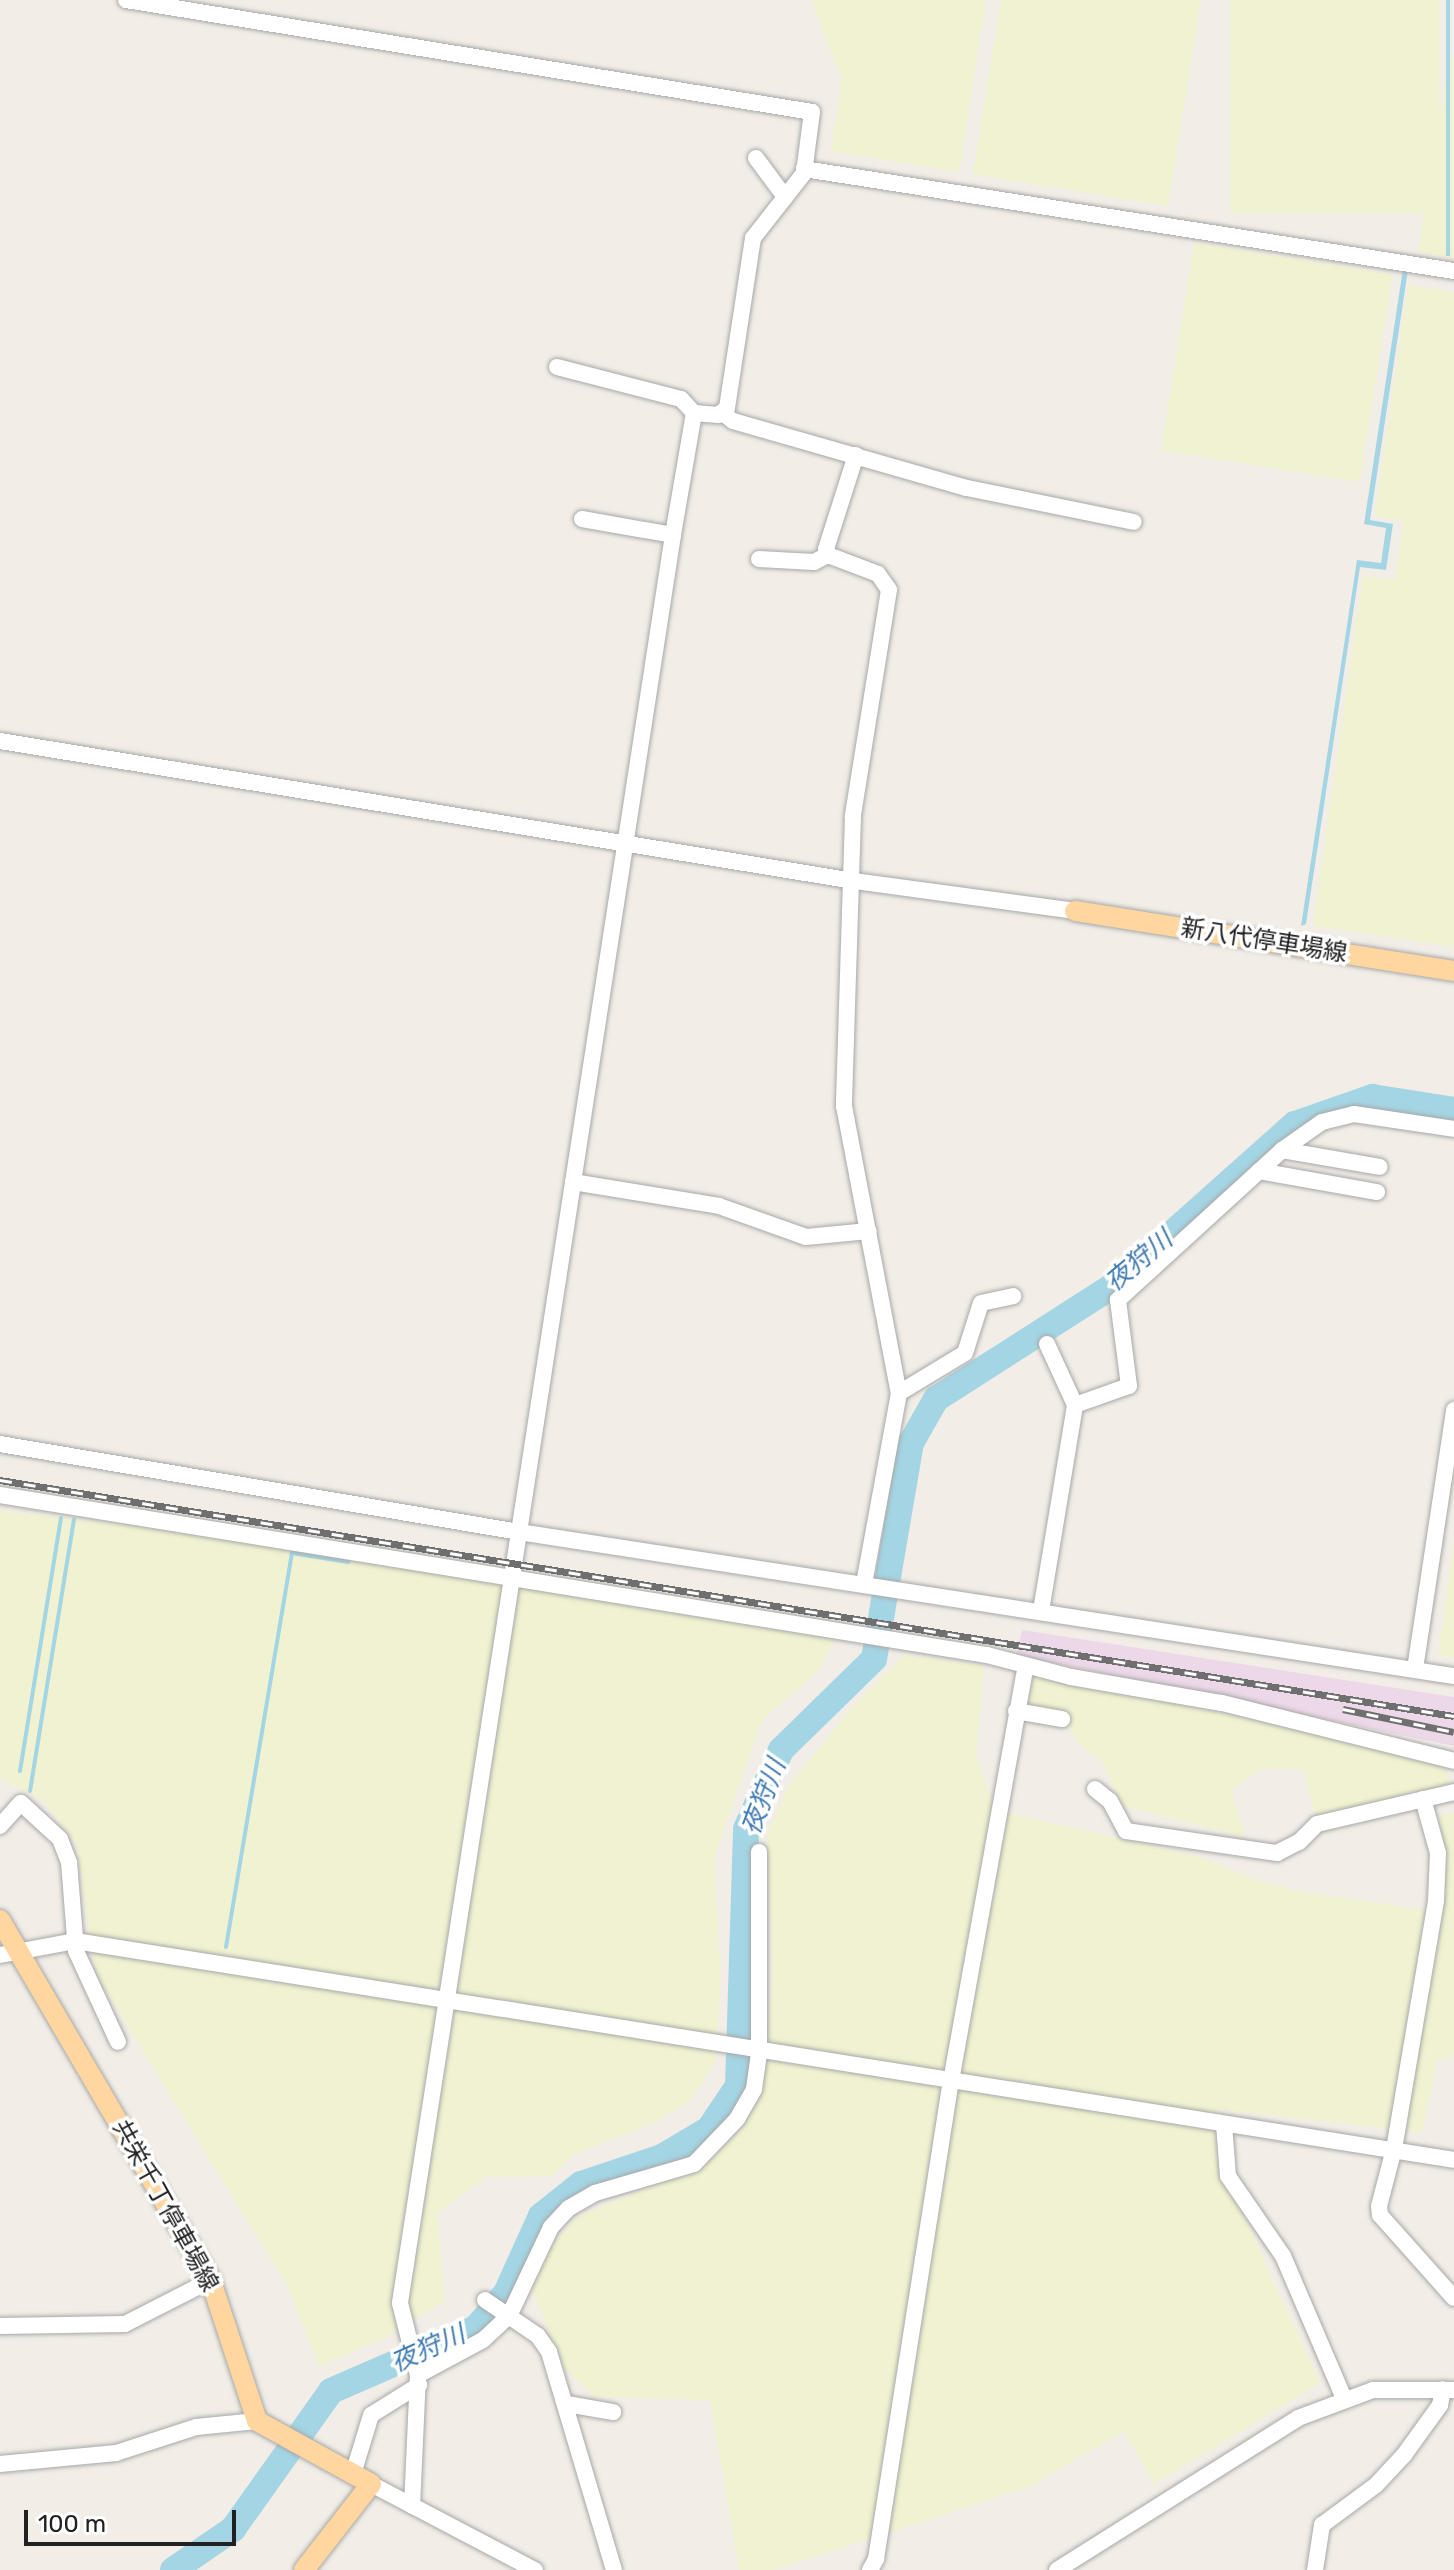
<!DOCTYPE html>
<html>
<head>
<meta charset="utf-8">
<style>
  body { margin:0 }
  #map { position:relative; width:1454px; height:2570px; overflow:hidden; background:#f2eee7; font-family:Rubik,"Noto Sans JP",sans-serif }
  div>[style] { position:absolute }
  .industrial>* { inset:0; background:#ecd8e8 }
  .farmland>* { inset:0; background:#f0f2d1; transform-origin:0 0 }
  .water>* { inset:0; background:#a4d5e4; transform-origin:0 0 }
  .stream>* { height:4px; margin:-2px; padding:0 2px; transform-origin:2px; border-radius:2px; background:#a4d5e4 }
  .river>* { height:26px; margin:-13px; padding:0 13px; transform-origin:13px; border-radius:13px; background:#a4d5e4 }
  .roads { filter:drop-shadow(0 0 2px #a8a8a8) drop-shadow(0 0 2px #a8a8a8) }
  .minor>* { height:16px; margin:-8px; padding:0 8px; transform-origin:8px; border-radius:8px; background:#fff }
  .major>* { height:20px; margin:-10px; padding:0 10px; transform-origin:10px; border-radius:10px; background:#ffd69f }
  .rail>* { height:7px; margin-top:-3.5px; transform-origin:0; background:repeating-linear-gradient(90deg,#fff 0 12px,#6f6f6f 0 24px); box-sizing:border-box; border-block:2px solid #6f6f6f }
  span { translate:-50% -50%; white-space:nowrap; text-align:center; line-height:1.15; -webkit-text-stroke:7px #fff; paint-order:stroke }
  .street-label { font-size:24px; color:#212121 }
  .water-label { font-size:26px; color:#407ab3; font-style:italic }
  .scale { position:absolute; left:24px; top:2510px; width:212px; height:36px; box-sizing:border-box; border:4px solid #212121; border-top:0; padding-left:10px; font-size:24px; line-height:28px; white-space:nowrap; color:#212121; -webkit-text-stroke:6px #fff; paint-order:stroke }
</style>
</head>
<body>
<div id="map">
  <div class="industrial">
    <div style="clip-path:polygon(1022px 1630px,1454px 1697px,1454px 1746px,1016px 1655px)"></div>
  </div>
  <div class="farmland">
    <div style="clip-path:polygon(811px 0,986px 0,959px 172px,831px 151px,842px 79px)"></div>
    <div style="clip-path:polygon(1001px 0,1201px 0,1168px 206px,973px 174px)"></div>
    <div style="left:1230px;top:0;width:209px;height:213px"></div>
    <div style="clip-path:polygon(1449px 57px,1454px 57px,1454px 258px,1418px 252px)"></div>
    <div style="left:1194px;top:243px;width:201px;height:210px;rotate:9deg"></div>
    <div style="clip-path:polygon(1408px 285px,1454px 292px,1454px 947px,1313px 926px,1363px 576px,1395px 580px,1403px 521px,1375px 516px)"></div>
    <div style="clip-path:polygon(0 1511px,242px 1538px,836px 1636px,818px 1671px,761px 1721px,714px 1859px,721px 1974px,716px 2062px,690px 2101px,653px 2123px,573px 2155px,553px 2176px,486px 2177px,437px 2213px,445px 2301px,382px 2339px,319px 2366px,288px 2287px,96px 1975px,76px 1843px,42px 1800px,0 1779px)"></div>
    <div style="clip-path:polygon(1454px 1539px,1454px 1658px,1438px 1655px)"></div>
    <div style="clip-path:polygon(904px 1655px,984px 1666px,976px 1755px,995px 1810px,1199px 1857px,1259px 1881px,1305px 1892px,1438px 1912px,1440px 1816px,1454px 1812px,1454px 2056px,1437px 2061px,1422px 2133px,1217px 2109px,1221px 2166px,1320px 2383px,1154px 2484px,1124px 2431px,1031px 2486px,774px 2570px,739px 2570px,710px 2400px,596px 2397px,563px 2367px,531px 2287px,544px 2255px,576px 2218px,714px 2157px,743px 2129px,762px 2075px,773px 1970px,767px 1835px,789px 1785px,853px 1706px)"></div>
    <div style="clip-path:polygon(1022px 1671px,1439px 1759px,1454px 1787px,1316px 1822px,1304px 1770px,1263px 1768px,1231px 1789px,1245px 1837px,1123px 1806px,1102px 1762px,1078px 1742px,1059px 1713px,1011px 1705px)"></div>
  </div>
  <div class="water">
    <div style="left:1446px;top:0;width:4px;height:256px"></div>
    <div style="clip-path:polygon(1403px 269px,1408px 270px,1370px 520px,1393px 524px,1386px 570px,1360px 567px,1306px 924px,1301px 926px,1357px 560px,1381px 563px,1386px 528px,1364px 524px)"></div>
  </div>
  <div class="stream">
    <div style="left:20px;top:1771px;width:256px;rotate:-80.8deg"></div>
    <div style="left:30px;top:1791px;width:275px;rotate:-80.8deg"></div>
    <div style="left:226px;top:1947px;width:399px;rotate:-80.5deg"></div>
    <div style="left:292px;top:1553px;width:57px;rotate:9.1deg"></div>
  </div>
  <div class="river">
    <div style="left:173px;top:2570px;width:73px;rotate:-34.3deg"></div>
    <div style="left:233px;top:2529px;width:169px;rotate:-54.6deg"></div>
    <div style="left:331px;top:2391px;width:158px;rotate:-23.5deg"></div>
    <div style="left:476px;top:2328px;width:46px;rotate:-49.4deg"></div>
    <div style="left:506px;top:2293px;width:85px;rotate:-65.6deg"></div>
    <div style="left:541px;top:2216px;width:51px;rotate:-38.7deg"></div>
    <div style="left:581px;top:2184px;width:85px;rotate:-18.4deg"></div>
    <div style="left:662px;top:2157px;width:55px;rotate:-30.8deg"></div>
    <div style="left:709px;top:2129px;width:52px;rotate:-56deg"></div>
    <div style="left:738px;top:2086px;width:257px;rotate:-88.2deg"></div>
    <div style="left:746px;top:1829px;width:86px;rotate:-66.1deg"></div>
    <div style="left:781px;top:1750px;width:130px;rotate:-44.4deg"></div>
    <div style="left:874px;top:1659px;width:219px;rotate:-80.3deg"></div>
    <div style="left:911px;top:1443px;width:51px;rotate:-60.4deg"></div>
    <div style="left:936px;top:1399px;width:211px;rotate:-32.6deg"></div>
    <div style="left:1114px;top:1285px;width:242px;rotate:-41.7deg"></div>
    <div style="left:1295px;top:1124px;width:82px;rotate:-19.3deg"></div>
    <div style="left:1372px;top:1097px;width:83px;rotate:9deg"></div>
  </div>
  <div class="roads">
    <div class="minor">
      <div style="left:126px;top:0;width:695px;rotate:9.27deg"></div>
      <div style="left:812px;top:112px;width:62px;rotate:97.5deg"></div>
      <div style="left:804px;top:173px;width:83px;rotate:128.1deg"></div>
      <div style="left:753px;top:238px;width:172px;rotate:98.7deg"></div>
      <div style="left:727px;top:408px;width:11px;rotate:142deg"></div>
      <div style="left:718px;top:415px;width:24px;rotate:-175deg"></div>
      <div style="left:694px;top:413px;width:124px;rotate:99.8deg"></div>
      <div style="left:673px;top:535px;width:1789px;rotate:98.78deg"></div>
      <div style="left:400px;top:2303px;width:74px;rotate:76deg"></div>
      <div style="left:418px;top:2375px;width:131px;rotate:92.6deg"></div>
      <div style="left:756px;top:158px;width:49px;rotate:53.4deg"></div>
      <div style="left:804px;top:169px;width:658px;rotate:8.92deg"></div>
      <div style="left:557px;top:367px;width:128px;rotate:14.5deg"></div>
      <div style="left:681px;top:399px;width:19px;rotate:47deg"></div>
      <div style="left:724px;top:414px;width:11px;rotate:38deg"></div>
      <div style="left:733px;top:421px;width:243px;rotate:16deg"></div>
      <div style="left:967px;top:488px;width:170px;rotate:11.5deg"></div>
      <div style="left:856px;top:455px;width:99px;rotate:107.7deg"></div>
      <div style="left:826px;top:549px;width:6px;rotate:72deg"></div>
      <div style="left:828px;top:555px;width:53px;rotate:20.8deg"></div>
      <div style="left:878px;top:574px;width:19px;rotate:55deg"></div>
      <div style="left:889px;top:590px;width:229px;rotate:99.1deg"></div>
      <div style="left:853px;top:816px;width:290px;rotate:91.8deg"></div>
      <div style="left:844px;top:1106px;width:292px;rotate:79.2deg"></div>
      <div style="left:899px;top:1393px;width:193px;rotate:100.4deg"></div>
      <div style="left:582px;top:519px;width:92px;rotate:10deg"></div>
      <div style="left:759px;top:559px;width:55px;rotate:3.1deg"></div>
      <div style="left:814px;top:562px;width:16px;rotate:-27deg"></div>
      <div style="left:0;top:741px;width:865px;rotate:9.31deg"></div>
      <div style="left:854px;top:881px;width:223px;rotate:7.7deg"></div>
      <div style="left:1282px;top:1150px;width:99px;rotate:9.8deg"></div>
      <div style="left:1259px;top:1171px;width:120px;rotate:10.1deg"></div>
      <div style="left:573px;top:1182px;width:148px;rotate:9.3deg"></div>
      <div style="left:719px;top:1206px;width:92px;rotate:19.6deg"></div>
      <div style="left:806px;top:1237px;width:63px;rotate:-5.4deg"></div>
      <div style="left:1047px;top:1344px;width:67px;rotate:65.3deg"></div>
      <div style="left:899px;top:1393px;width:77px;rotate:-31.2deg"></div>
      <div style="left:965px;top:1353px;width:52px;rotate:-72.3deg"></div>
      <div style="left:981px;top:1303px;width:33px;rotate:-12deg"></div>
      <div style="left:0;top:1444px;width:526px;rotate:9.62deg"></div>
      <div style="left:519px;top:1532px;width:946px;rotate:8.76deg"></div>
      <div style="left:0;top:1495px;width:1000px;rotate:9.21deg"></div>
      <div style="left:987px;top:1655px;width:87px;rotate:14.7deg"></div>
      <div style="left:1071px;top:1677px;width:153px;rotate:9.8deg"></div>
      <div style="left:1222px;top:1703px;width:239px;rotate:14deg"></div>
      <div style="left:1041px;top:1611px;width:209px;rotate:-80.6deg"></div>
      <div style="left:1075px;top:1405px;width:57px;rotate:-19.4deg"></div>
      <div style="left:1129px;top:1386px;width:87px;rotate:-97.3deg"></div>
      <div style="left:1118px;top:1300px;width:222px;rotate:-42.4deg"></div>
      <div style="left:1282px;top:1150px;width:49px;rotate:-35deg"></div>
      <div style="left:1322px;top:1122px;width:33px;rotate:-14deg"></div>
      <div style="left:1354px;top:1114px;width:101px;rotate:8.5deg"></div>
      <div style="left:1415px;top:1669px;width:262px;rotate:-81.4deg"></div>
      <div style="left:1016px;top:1711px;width:47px;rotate:9.9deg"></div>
      <div style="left:1095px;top:1789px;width:19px;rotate:39deg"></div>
      <div style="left:1110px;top:1801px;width:34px;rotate:62deg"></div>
      <div style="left:1126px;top:1831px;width:153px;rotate:8.3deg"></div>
      <div style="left:1277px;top:1853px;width:25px;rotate:-27deg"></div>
      <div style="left:1299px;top:1842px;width:25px;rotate:-45deg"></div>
      <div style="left:1317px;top:1824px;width:141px;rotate:-13.1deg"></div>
      <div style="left:1423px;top:1799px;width:56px;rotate:74.5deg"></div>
      <div style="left:1438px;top:1853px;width:48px;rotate:92.4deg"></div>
      <div style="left:1436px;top:1901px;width:252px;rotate:99.6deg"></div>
      <div style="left:1394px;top:2149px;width:59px;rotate:104.7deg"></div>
      <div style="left:1379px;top:2206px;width:9px;rotate:84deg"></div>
      <div style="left:1380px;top:2215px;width:111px;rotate:48.3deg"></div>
      <div style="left:0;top:1826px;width:31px;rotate:-48deg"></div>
      <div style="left:21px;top:1803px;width:53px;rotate:42.7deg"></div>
      <div style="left:60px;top:1839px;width:25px;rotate:69deg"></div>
      <div style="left:69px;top:1862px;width:89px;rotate:85.5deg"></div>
      <div style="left:76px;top:1951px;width:100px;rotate:65.2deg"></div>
      <div style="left:0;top:1955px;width:76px;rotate:-10.6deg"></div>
      <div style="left:75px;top:1941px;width:1396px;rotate:9.02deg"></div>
      <div style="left:1224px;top:2124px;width:52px;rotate:85.6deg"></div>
      <div style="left:1228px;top:2176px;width:97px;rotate:55.5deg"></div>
      <div style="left:1283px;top:2256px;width:155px;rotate:66.8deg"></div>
      <div style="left:485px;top:2300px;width:64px;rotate:34.2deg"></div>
      <div style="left:538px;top:2336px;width:19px;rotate:55deg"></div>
      <div style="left:549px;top:2352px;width:227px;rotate:73.4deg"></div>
      <div style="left:0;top:2326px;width:125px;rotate:-0.9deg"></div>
      <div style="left:125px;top:2324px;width:97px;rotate:-27.1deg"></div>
      <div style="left:418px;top:2375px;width:74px;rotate:-28.3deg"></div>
      <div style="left:483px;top:2340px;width:35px;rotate:-43deg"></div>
      <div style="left:509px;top:2316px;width:98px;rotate:-64.7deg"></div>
      <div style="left:551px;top:2227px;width:26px;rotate:-47deg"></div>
      <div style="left:569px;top:2208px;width:30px;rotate:-30deg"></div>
      <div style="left:595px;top:2193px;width:103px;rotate:-16.3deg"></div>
      <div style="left:694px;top:2164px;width:62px;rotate:-46.3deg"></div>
      <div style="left:737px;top:2119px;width:34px;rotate:-60deg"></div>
      <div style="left:754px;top:2089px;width:37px;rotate:-82deg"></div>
      <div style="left:759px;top:2052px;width:200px;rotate:-90deg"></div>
      <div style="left:567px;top:2404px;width:47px;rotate:9.9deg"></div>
      <div style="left:0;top:2464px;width:117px;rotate:-5.4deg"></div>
      <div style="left:116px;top:2453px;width:84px;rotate:-18deg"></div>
      <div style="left:196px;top:2427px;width:61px;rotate:-5.6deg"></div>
      <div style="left:353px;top:2474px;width:62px;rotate:-73deg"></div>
      <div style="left:371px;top:2415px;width:57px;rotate:-32deg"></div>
      <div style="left:371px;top:2484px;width:185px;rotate:27.7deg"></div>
      <div style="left:870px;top:2570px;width:13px;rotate:-61deg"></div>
      <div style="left:876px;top:2559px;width:484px;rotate:-81.1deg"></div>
      <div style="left:951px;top:2081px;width:422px;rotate:-79.8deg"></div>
      <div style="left:1057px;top:2570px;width:285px;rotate:-32.2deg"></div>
      <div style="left:1298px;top:2418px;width:80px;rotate:-20.5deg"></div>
      <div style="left:1373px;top:2390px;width:81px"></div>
      <div style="left:1315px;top:2570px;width:46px;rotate:-81.2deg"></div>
      <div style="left:1322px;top:2525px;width:67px;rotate:-36.5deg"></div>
      <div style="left:1376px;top:2485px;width:41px;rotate:-47deg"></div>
      <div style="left:1404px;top:2455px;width:62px;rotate:-54.2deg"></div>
      <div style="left:1440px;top:2405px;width:16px;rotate:-79deg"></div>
    </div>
    <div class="major">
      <div style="left:1075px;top:911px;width:384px;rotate:9deg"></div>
      <div style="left:0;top:1920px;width:418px;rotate:59.7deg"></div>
      <div style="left:211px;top:2281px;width:147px;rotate:71.8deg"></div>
      <div style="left:257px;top:2421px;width:130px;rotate:28.9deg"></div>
      <div style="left:371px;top:2484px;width:109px;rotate:127.9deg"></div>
    </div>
  </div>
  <div class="rail">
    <div style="left:0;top:1480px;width:1473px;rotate:9.22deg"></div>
    <div style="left:1343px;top:1709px;width:113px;rotate:11.7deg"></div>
  </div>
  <div class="street-label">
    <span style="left:1264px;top:941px;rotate:9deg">新八代停車場線</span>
    <span style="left:165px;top:2206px;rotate:61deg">共栄千丁停車場線</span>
  </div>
  <div class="water-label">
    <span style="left:1139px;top:1261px;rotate:-40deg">夜狩川</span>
    <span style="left:764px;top:1797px;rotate:-69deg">夜狩川</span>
    <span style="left:428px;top:2349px;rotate:-24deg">夜狩川</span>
  </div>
  <div class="scale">100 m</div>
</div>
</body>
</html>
